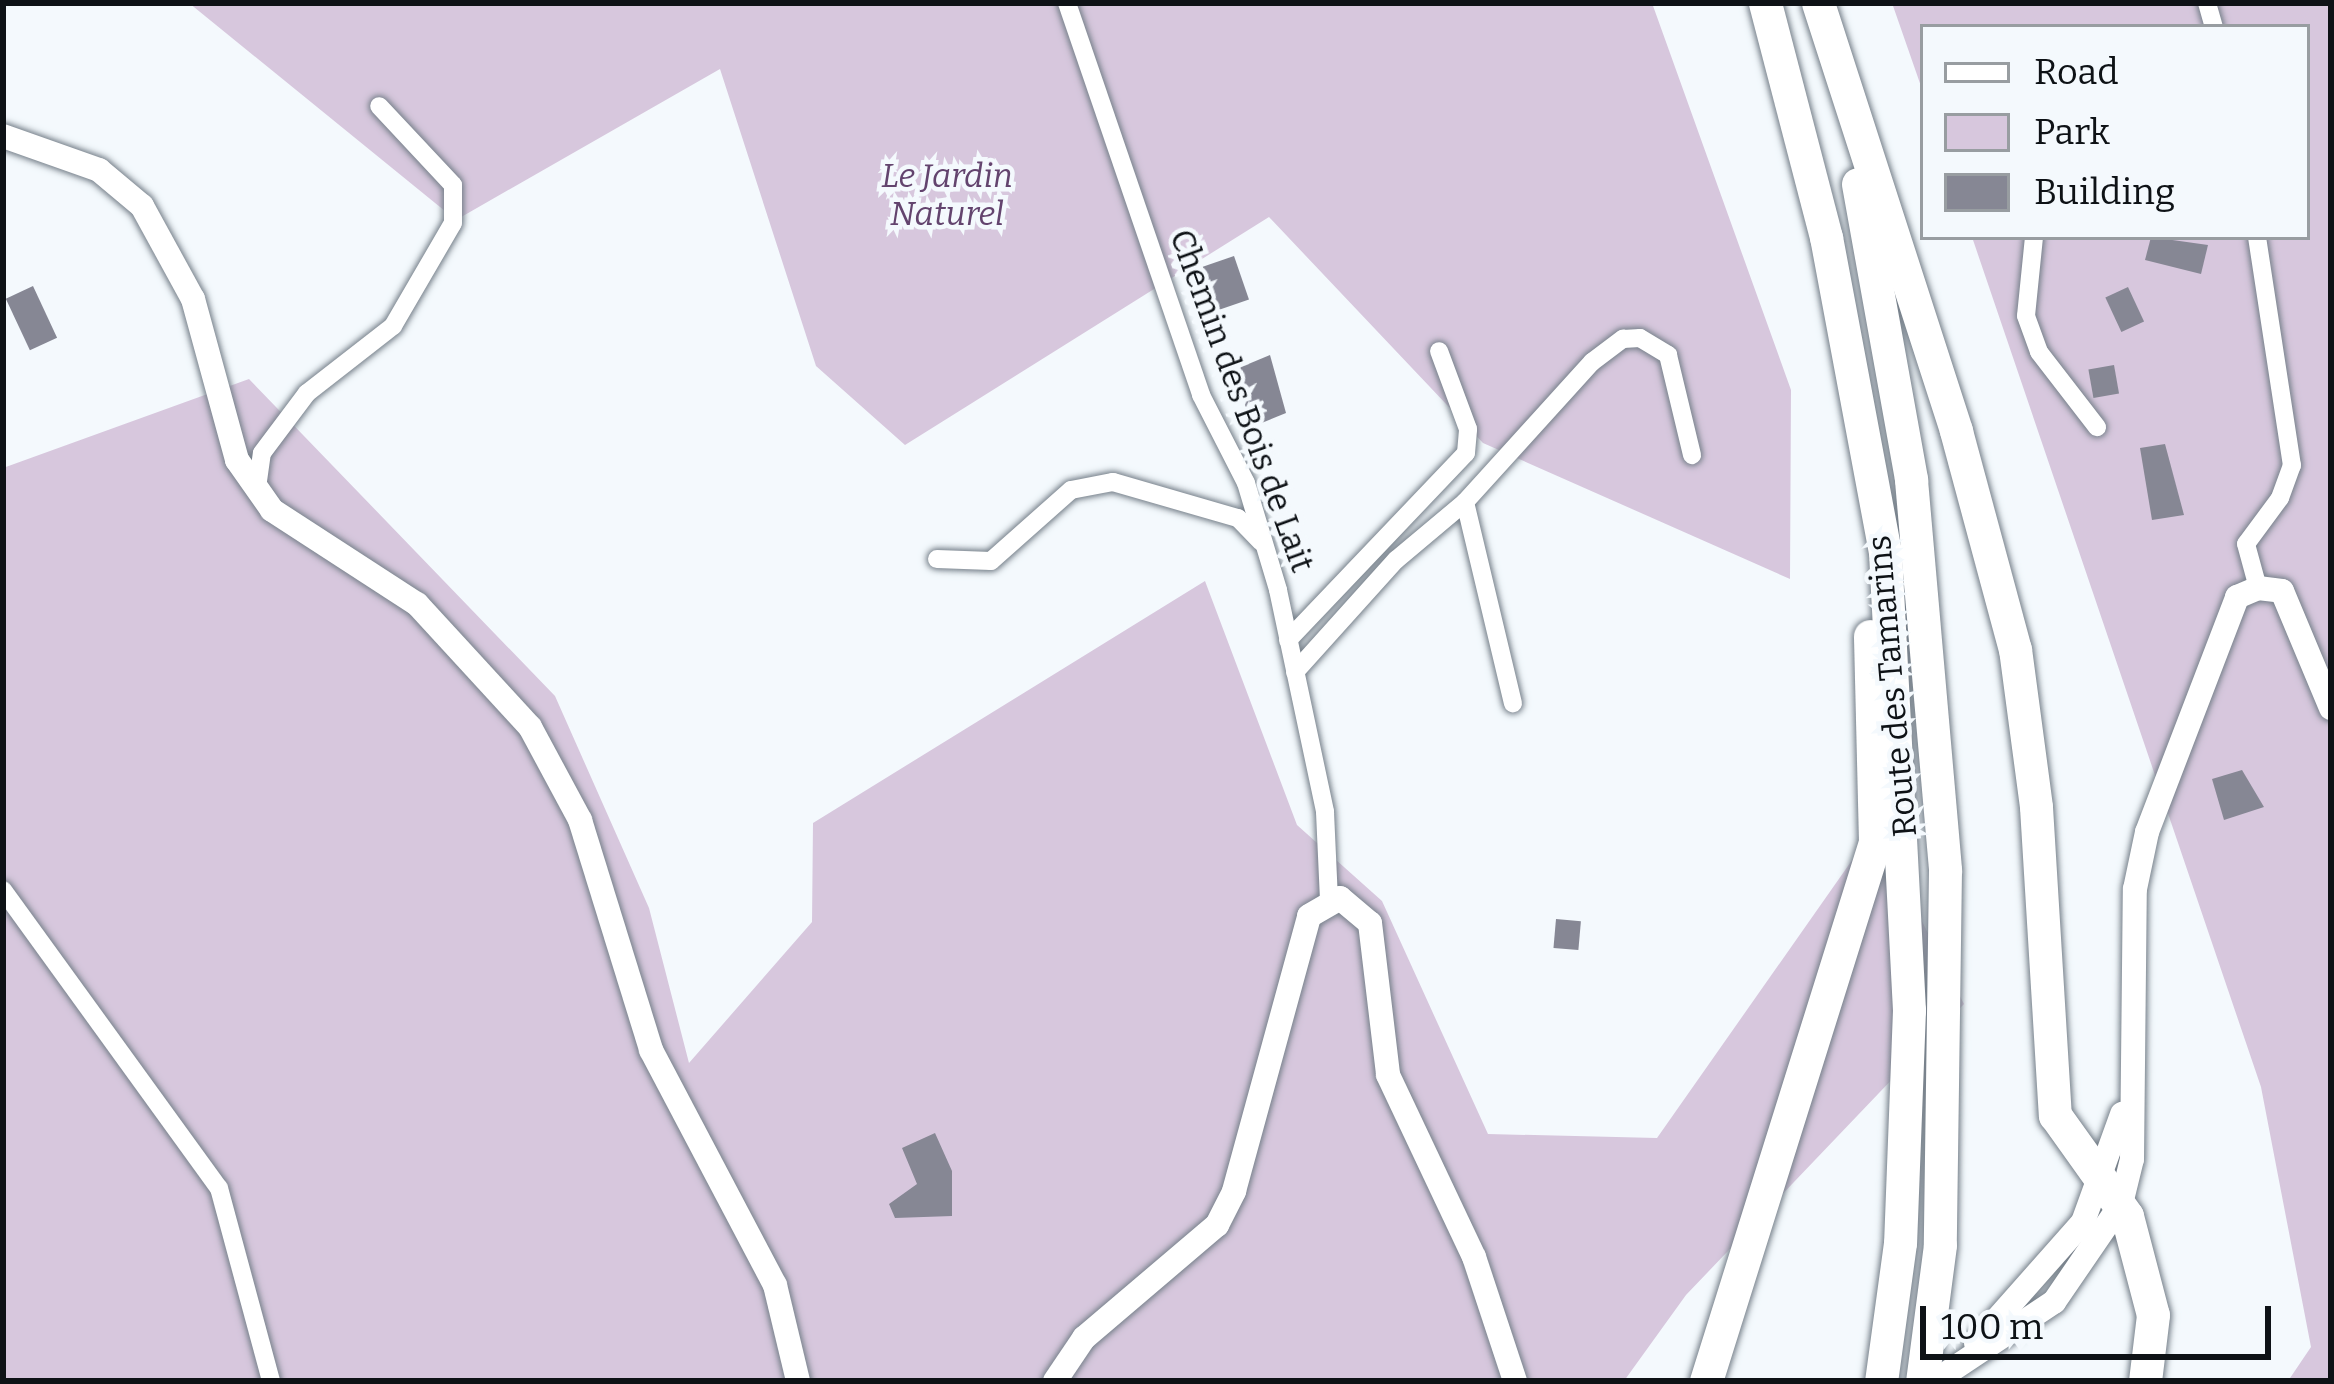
<!DOCTYPE html>
<html>
<head>
<meta charset="utf-8">
<style>
  body { margin:0 }
  #map { position:relative; width:2334px; height:1384px; overflow:hidden; background:#f4f9fd; font-family:Bitter,serif }
  div>[style] { position:absolute }
  .green>* { inset:0; background:#d7c7dd }
  .building>* { inset:0; background:#868794; transform-origin:0 0 }
  .roads { filter:drop-shadow(0 0 3px #76808a) drop-shadow(0 0 3px #76808a) }
  .street>* { height:18px; margin:-9px; padding:0 9px; transform-origin:9px; border-radius:9px; background:#fff }
  .secondary>* { height:24px; margin:-12px; padding:0 12px; transform-origin:12px; border-radius:12px; background:#fff }
  .highway>* { height:33px; margin:-16.5px; padding:0 16.5px; transform-origin:16.5px; border-radius:16.5px; background:#fff }
  span { translate:-50% -50%; white-space:nowrap; text-align:center; line-height:1.15; -webkit-text-stroke:9px #f4f9fd; paint-order:stroke }
  .park-label { font-size:33px; color:#63446e; font-style:italic }
  .street-label { font-size:33px; color:#0e1216 }
  .frame { position:absolute; inset:0; border:6px solid #0e1216; pointer-events:none }
  .legend { position:absolute; left:1920px; top:24px; width:390px; height:216px; box-sizing:border-box; background:#f4f9fd; border:3px solid #989da1; margin:0; padding:15px 21px; list-style:none; font-size:36px; color:#0e1216 }
  .legend li { display:flex; align-items:center; gap:24px; height:60px }
  .legend b { width:60px; border:3px solid #989da1 }
  .scale { position:absolute; left:1920px; top:1306px; width:351px; height:54px; box-sizing:border-box; border:6px solid #0e1216; border-top:0; padding-left:15px; font-size:36px; line-height:42px; white-space:nowrap; color:#0e1216; -webkit-text-stroke:9px #f4f9fd; paint-order:stroke }
</style>
</head>
<body>
<div id="map">
  <div class="green">
    <div style="clip-path:polygon(189px 3px,1652px 3px,1791px 390px,1790px 579px,1483px 443px,1269px 217px,905px 445px,816px 366px,720px 69px,456px 220px)"></div>
    <div style="clip-path:polygon(1892px 3px,2331px 3px,2331px 1381px,2288px 1381px,2311px 1347px,2261px 1087px,1972px 237px,2307px 237px,2307px 27px,1923px 27px,1923px 92px)"></div>
    <div style="clip-path:polygon(249px 379px,555px 696px,649px 908px,689px 1063px,812px 922px,813px 823px,1205px 581px,1297px 825px,1382px 901px,1488px 1134px,1657px 1138px,1869px 836px,1865px 809px,1964px 1004px,1686px 1295px,1624px 1381px,3px 1381px,3px 468px)"></div>
  </div>
  <div class="building">
    <div style="clip-path:polygon(2151px 237px,2208px 245px,2201px 274px,2145px 260px)"></div>
    <div style="left:1234px;top:256px;width:46px;height:33px;rotate:71deg"></div>
    <div style="left:33px;top:286px;width:57px;height:30px;rotate:65deg"></div>
    <div style="left:2128px;top:287px;width:38px;height:25px;rotate:65deg"></div>
    <div style="clip-path:polygon(1270px 355px,1286px 413px,1252px 427px,1234px 370px)"></div>
    <div style="left:2114px;top:365px;width:29px;height:26px;rotate:80deg"></div>
    <div style="clip-path:polygon(2165px 444px,2184px 515px,2152px 520px,2140px 448px)"></div>
    <div style="clip-path:polygon(2242px 770px,2264px 807px,2224px 820px,2212px 779px)"></div>
    <div style="left:1556px;top:919px;width:25px;height:29px;rotate:5deg"></div>
    <div style="clip-path:polygon(935px 1133px,952px 1171px,952px 1216px,895px 1218px,889px 1204px,917px 1184px,902px 1148px)"></div>
  </div>
  <div class="roads">
    <div class="street">
      <div style="left:1067px;top:3px;width:414px;rotate:71.1deg"></div>
      <div style="left:1201px;top:395px;width:99px;rotate:62.9deg"></div>
      <div style="left:1246px;top:483px;width:112px;rotate:73.3deg"></div>
      <div style="left:1278px;top:590px;width:227px;rotate:78deg"></div>
      <div style="left:1325px;top:812px;width:87px;rotate:87.4deg"></div>
      <div style="left:2207px;top:3px;width:25px;rotate:74deg"></div>
      <div style="left:2034px;top:237px;width:79px;rotate:95.8deg"></div>
      <div style="left:2026px;top:316px;width:38px;rotate:70deg"></div>
      <div style="left:2039px;top:352px;width:95px;rotate:52.3deg"></div>
      <div style="left:2257px;top:237px;width:231px;rotate:81.3deg"></div>
      <div style="left:2292px;top:465px;width:35px;rotate:110deg"></div>
      <div style="left:2280px;top:498px;width:57px;rotate:126.5deg"></div>
      <div style="left:2246px;top:544px;width:46px;rotate:74.7deg"></div>
      <div style="left:257px;top:488px;width:35px;rotate:-82deg"></div>
      <div style="left:262px;top:453px;width:75px;rotate:-53.1deg"></div>
      <div style="left:307px;top:393px;width:109px;rotate:-37.9deg"></div>
      <div style="left:393px;top:326px;width:119px;rotate:-59.8deg"></div>
      <div style="left:453px;top:223px;width:38px;rotate:-90deg"></div>
      <div style="left:453px;top:185px;width:108px;rotate:-133.1deg"></div>
      <div style="left:1465px;top:502px;width:207px;rotate:76.6deg"></div>
      <div style="left:937px;top:559px;width:54px;rotate:2.1deg"></div>
      <div style="left:991px;top:561px;width:107px;rotate:-41.6deg"></div>
      <div style="left:1071px;top:490px;width:43px;rotate:-10.8deg"></div>
      <div style="left:1113px;top:482px;width:130px;rotate:16.1deg"></div>
      <div style="left:1238px;top:518px;width:33px;rotate:46deg"></div>
      <div style="left:1288px;top:640px;width:258px;rotate:-46.4deg"></div>
      <div style="left:1466px;top:453px;width:24px;rotate:-85deg"></div>
      <div style="left:1468px;top:429px;width:83px;rotate:-110.4deg"></div>
      <div style="left:1295px;top:672px;width:151px;rotate:-48deg"></div>
      <div style="left:1396px;top:560px;width:90px;rotate:-40deg"></div>
      <div style="left:1465px;top:502px;width:189px;rotate:-47.8deg"></div>
      <div style="left:1592px;top:362px;width:39px;rotate:-37deg"></div>
      <div style="left:1623px;top:339px;width:17px;rotate:-3deg"></div>
      <div style="left:1640px;top:338px;width:33px;rotate:31deg"></div>
      <div style="left:1668px;top:355px;width:103px;rotate:76.5deg"></div>
      <div style="left:3px;top:890px;width:368px;rotate:54.1deg"></div>
      <div style="left:219px;top:1188px;width:200px;rotate:74.9deg"></div>
    </div>
    <div class="secondary">
      <div style="left:3px;top:136px;width:102px;rotate:19.5deg"></div>
      <div style="left:99px;top:170px;width:56px;rotate:39.9deg"></div>
      <div style="left:142px;top:206px;width:106px;rotate:61.3deg"></div>
      <div style="left:193px;top:299px;width:167px;rotate:74.7deg"></div>
      <div style="left:237px;top:460px;width:61px;rotate:55deg"></div>
      <div style="left:272px;top:510px;width:173px;rotate:33deg"></div>
      <div style="left:417px;top:604px;width:167px;rotate:47.4deg"></div>
      <div style="left:530px;top:727px;width:106px;rotate:61.7deg"></div>
      <div style="left:580px;top:820px;width:241px;rotate:72.8deg"></div>
      <div style="left:651px;top:1050px;width:266px;rotate:62.2deg"></div>
      <div style="left:775px;top:1285px;width:99px;rotate:76.5deg"></div>
      <div style="left:1976px;top:1343px;width:162px;rotate:-48.5deg"></div>
      <div style="left:2083px;top:1222px;width:115px;rotate:-70.1deg"></div>
      <div style="left:1055px;top:1381px;width:52px;rotate:-56deg"></div>
      <div style="left:1084px;top:1338px;width:175px;rotate:-40.4deg"></div>
      <div style="left:1217px;top:1225px;width:38px;rotate:-63deg"></div>
      <div style="left:1234px;top:1191px;width:285px;rotate:-74.7deg"></div>
      <div style="left:1309px;top:916px;width:36px;rotate:-30deg"></div>
      <div style="left:1340px;top:898px;width:39px;rotate:40deg"></div>
      <div style="left:1370px;top:923px;width:153px;rotate:83.2deg"></div>
      <div style="left:1388px;top:1075px;width:201px;rotate:64.7deg"></div>
      <div style="left:1474px;top:1257px;width:131px;rotate:71.7deg"></div>
      <div style="left:1935px;top:1381px;width:143px;rotate:-33.6deg"></div>
      <div style="left:2054px;top:1302px;width:119px;rotate:-55.6deg"></div>
      <div style="left:2121px;top:1204px;width:46px;rotate:-76.3deg"></div>
      <div style="left:2132px;top:1159px;width:270px;rotate:-89.4deg"></div>
      <div style="left:2135px;top:889px;width:58px;rotate:-78.1deg"></div>
      <div style="left:2147px;top:832px;width:252px;rotate:-69deg"></div>
      <div style="left:2237px;top:597px;width:23px;rotate:-23deg"></div>
      <div style="left:2258px;top:588px;width:24px;rotate:7deg"></div>
      <div style="left:2282px;top:591px;width:127px;rotate:67.3deg"></div>
    </div>
    <div class="highway">
      <div style="left:1765px;top:3px;width:242px;rotate:75.4deg"></div>
      <div style="left:1826px;top:237px;width:320px;rotate:79.4deg"></div>
      <div style="left:1885px;top:552px;width:459px;rotate:87deg"></div>
      <div style="left:1909px;top:1010px;width:233px;rotate:92.2deg"></div>
      <div style="left:1900px;top:1243px;width:139px;rotate:97.8deg"></div>
      <div style="left:1818px;top:3px;width:450px;rotate:72.1deg"></div>
      <div style="left:1956px;top:431px;width:226px;rotate:74.9deg"></div>
      <div style="left:2015px;top:649px;width:159px;rotate:82.4deg"></div>
      <div style="left:2036px;top:807px;width:309px;rotate:86.5deg"></div>
      <div style="left:2055px;top:1115px;width:124px;rotate:54.5deg"></div>
      <div style="left:2127px;top:1216px;width:102px;rotate:75.3deg"></div>
      <div style="left:2153px;top:1315px;width:66px;rotate:96.9deg"></div>
      <div style="left:1858px;top:184px;width:301px;rotate:79.8deg"></div>
      <div style="left:1911px;top:480px;width:391px;rotate:85deg"></div>
      <div style="left:1945px;top:870px;width:375px;rotate:90.8deg"></div>
      <div style="left:1940px;top:1245px;width:137px;rotate:97.5deg"></div>
      <div style="left:1706px;top:1381px;width:565px;rotate:-72.59deg"></div>
      <div style="left:1875px;top:842px;width:206px;rotate:-91.4deg"></div>
    </div>
  </div>
  <div class="park-label">
    <span style="left:947px;top:196px">Le Jardin<br>Naturel</span>
  </div>
  <div class="street-label">
    <span style="left:1241px;top:401px;rotate:70deg">Chemin des Bois de Lait</span>
    <span style="left:1893px;top:686px;rotate:-95deg">Route des Tamarins</span>
  </div>
  <div class="frame"></div>
  <ul class="legend">
  <li><b style="height:15px;background:#fff"></b>Road</li>
  <li><b style="height:33px;background:#d7c7dd"></b>Park</li>
  <li><b style="height:33px;background:#868794"></b>Building</li>
  </ul>
  <div class="scale">100 m</div>
</div>
</body>
</html>
